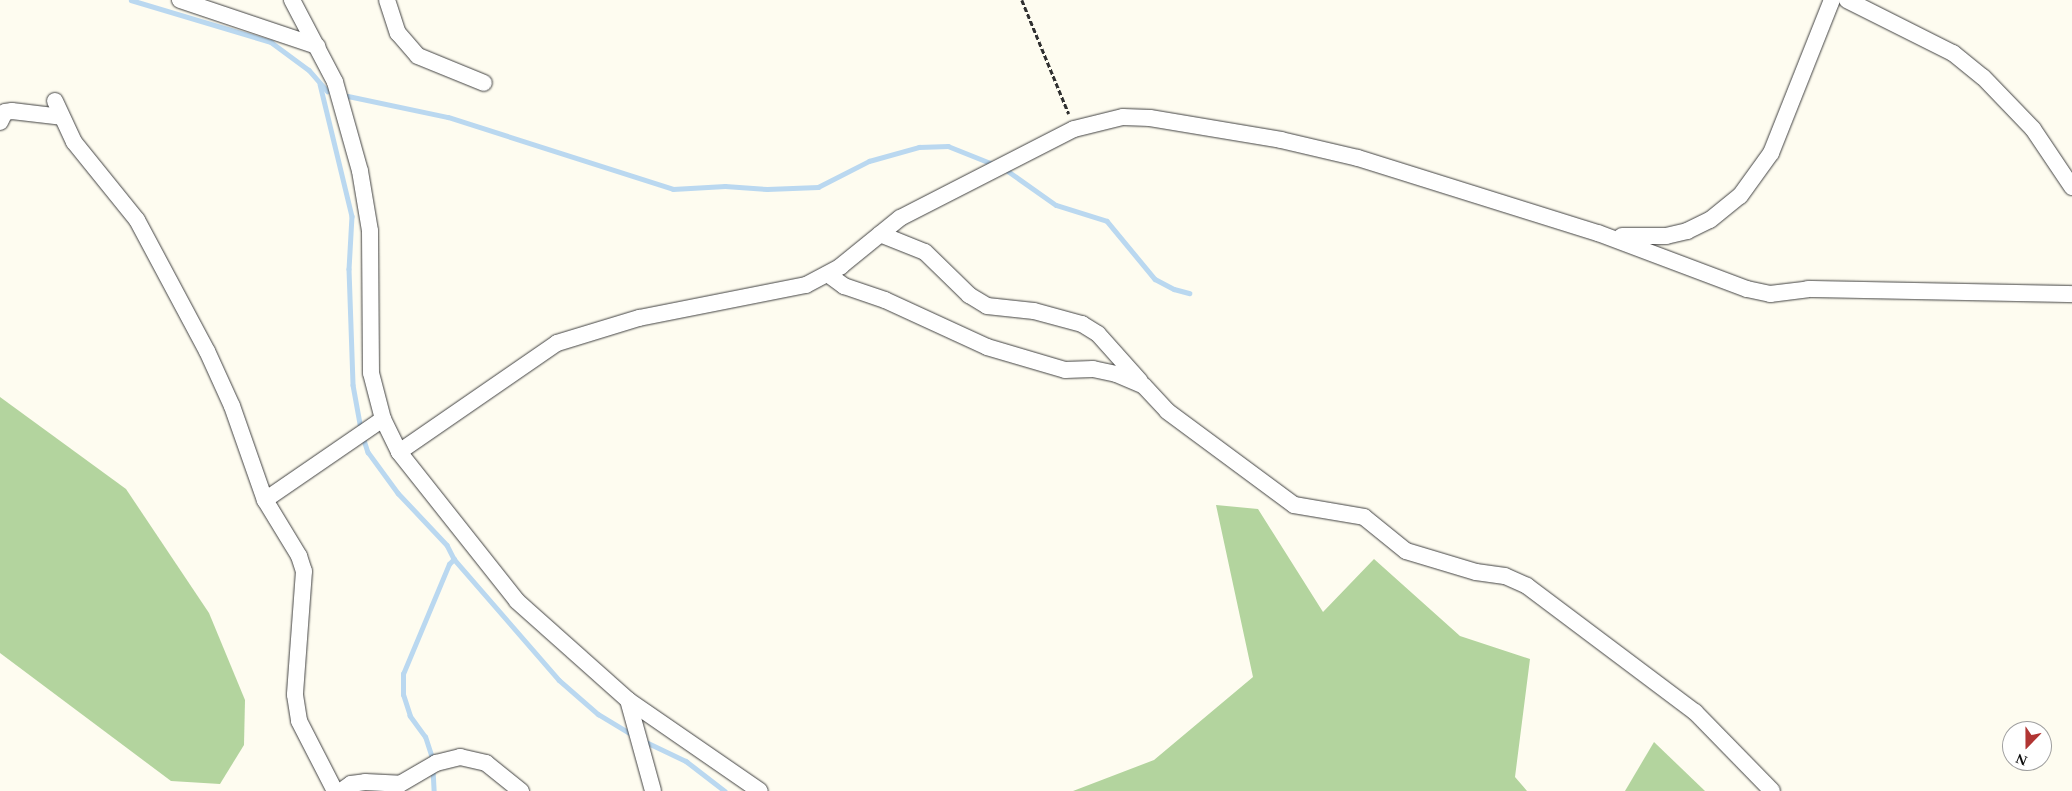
<!DOCTYPE html>
<html>
<head>
<meta charset="utf-8">
<style>
  body { margin:0 }
  #map { position:relative; width:2072px; height:791px; overflow:hidden; background:#fefcf0; font-family:Spectral,serif }
  div>[style] { position:absolute }
  .forest>* { inset:0; background:#b3d49e }
  .stream>* { height:4.5px; margin:-2.25px; padding:0 2.25px; transform-origin:2.25px; border-radius:2.25px; background:#bad8f0 }
  .path>* { height:2.5px; margin-top:-1.25px; transform-origin:0; background:repeating-linear-gradient(90deg,#303030 0 5px,transparent 0 7.5px) }
  .roads { filter:drop-shadow(0 0 1px #414141) drop-shadow(0 0 1px #414141) }
  .minor>* { height:16px; margin:-8px; padding:0 8px; transform-origin:8px; border-radius:8px; background:#fff }
  span { translate:-50% -50%; white-space:nowrap; text-align:center; line-height:1.15; -webkit-text-stroke:5px #fff; paint-order:stroke }
  .north { position:absolute; left:2002px; top:721px; width:50px; height:50px; box-sizing:border-box; background:#fff; border:1px solid #9f9f9f; border-radius:50%; rotate:202deg; font-size:14px; font-weight:700; line-height:20px; text-align:center; color:#0e0e0e }
  .north::after { content:''; display:block; margin:auto; width:18px; height:22px; background:#b13533; clip-path:polygon(50% 0,100% 100%,50% 72%,0 100%) }
</style>
</head>
<body>
<div id="map">
  <div class="forest">
    <div style="clip-path:polygon(0 397px,126px 489px,209px 613px,245px 700px,244px 745px,220px 784px,171px 781px,0 653px)"></div>
    <div style="clip-path:polygon(1216px 505px,1258px 509px,1323px 612px,1374px 559px,1460px 636px,1530px 659px,1515px 777px,1527px 791px,1073px 791px,1154px 760px,1253px 677px)"></div>
    <div style="clip-path:polygon(1654px 742px,1705px 791px,1625px 791px)"></div>
  </div>
  <div class="stream">
    <div style="left:131px;top:0;width:146px;rotate:16.7deg"></div>
    <div style="left:271px;top:42px;width:47px;rotate:36.4deg"></div>
    <div style="left:309px;top:70px;width:28px;rotate:49deg"></div>
    <div style="left:320px;top:84px;width:136px;rotate:76.4deg"></div>
    <div style="left:352px;top:216px;width:53px;rotate:93.2deg"></div>
    <div style="left:349px;top:269px;width:116px;rotate:88deg"></div>
    <div style="left:353px;top:385px;width:45px;rotate:79.7deg"></div>
    <div style="left:348px;top:96px;width:102px;rotate:11.9deg"></div>
    <div style="left:448px;top:117px;width:236px;rotate:17.7deg"></div>
    <div style="left:673px;top:189px;width:52px;rotate:-3.3deg"></div>
    <div style="left:725px;top:186px;width:42px;rotate:4.1deg"></div>
    <div style="left:767px;top:189px;width:51px;rotate:-2.2deg"></div>
    <div style="left:818px;top:187px;width:57px;rotate:-27deg"></div>
    <div style="left:869px;top:161px;width:52px;rotate:-15.6deg"></div>
    <div style="left:919px;top:147px;width:29px;rotate:-2deg"></div>
    <div style="left:948px;top:146px;width:48px;rotate:21.8deg"></div>
    <div style="left:1005px;top:169px;width:62px;rotate:35.2deg"></div>
    <div style="left:1056px;top:205px;width:53px;rotate:17.4deg"></div>
    <div style="left:1107px;top:221px;width:75px;rotate:50.4deg"></div>
    <div style="left:1155px;top:279px;width:21px;rotate:28deg"></div>
    <div style="left:1174px;top:289px;width:16px;rotate:15deg"></div>
    <div style="left:363px;top:437px;width:16px;rotate:72deg"></div>
    <div style="left:368px;top:452px;width:51px;rotate:53.8deg"></div>
    <div style="left:398px;top:493px;width:71px;rotate:46.7deg"></div>
    <div style="left:447px;top:545px;width:16px;rotate:63deg"></div>
    <div style="left:454px;top:559px;width:160px;rotate:49deg"></div>
    <div style="left:559px;top:680px;width:52px;rotate:41.1deg"></div>
    <div style="left:598px;top:714px;width:41px;rotate:31deg"></div>
    <div style="left:644px;top:741px;width:47px;rotate:25.5deg"></div>
    <div style="left:686px;top:761px;width:49px;rotate:37.6deg"></div>
    <div style="left:433px;top:761px;width:25px;rotate:-108deg"></div>
    <div style="left:425px;top:737px;width:26px;rotate:-126deg"></div>
    <div style="left:410px;top:716px;width:22px;rotate:-108deg"></div>
    <div style="left:403px;top:695px;width:21px;rotate:-90deg"></div>
    <div style="left:403px;top:674px;width:119px;rotate:-67.3deg"></div>
    <div style="left:449px;top:564px;width:7px;rotate:-45deg"></div>
    <div style="left:433px;top:769px;width:22px;rotate:87deg"></div>
  </div>
  <div class="path">
    <div style="left:1022px;top:0;width:123px;rotate:67.6deg"></div>
  </div>
  <div class="roads">
    <div class="minor">
      <div style="left:180px;top:0;width:145px;rotate:18.6deg"></div>
      <div style="left:292px;top:0;width:93px;rotate:62.3deg"></div>
      <div style="left:335px;top:82px;width:92px;rotate:74.3deg"></div>
      <div style="left:360px;top:171px;width:61px;rotate:80.5deg"></div>
      <div style="left:370px;top:231px;width:142px;rotate:89.6deg"></div>
      <div style="left:371px;top:373px;width:48px;rotate:75.4deg"></div>
      <div style="left:383px;top:419px;width:37px;rotate:64deg"></div>
      <div style="left:399px;top:452px;width:190px;rotate:51.6deg"></div>
      <div style="left:517px;top:601px;width:149px;rotate:41.7deg"></div>
      <div style="left:628px;top:700px;width:94px;rotate:74.6deg"></div>
      <div style="left:387px;top:0;width:35px;rotate:72deg"></div>
      <div style="left:398px;top:33px;width:30px;rotate:49deg"></div>
      <div style="left:418px;top:56px;width:71px;rotate:22.2deg"></div>
      <div style="left:1847px;top:0;width:119px;rotate:26.6deg"></div>
      <div style="left:1953px;top:53px;width:38px;rotate:39deg"></div>
      <div style="left:1983px;top:77px;width:72px;rotate:46.1deg"></div>
      <div style="left:2033px;top:129px;width:70px;rotate:56.1deg"></div>
      <div style="left:55px;top:101px;width:45px;rotate:65.1deg"></div>
      <div style="left:74px;top:142px;width:100px;rotate:51.1deg"></div>
      <div style="left:137px;top:220px;width:149px;rotate:61.9deg"></div>
      <div style="left:207px;top:351px;width:60px;rotate:65.6deg"></div>
      <div style="left:232px;top:406px;width:100px;rotate:70.7deg"></div>
      <div style="left:265px;top:500px;width:66px;rotate:58.7deg"></div>
      <div style="left:299px;top:556px;width:16px;rotate:72deg"></div>
      <div style="left:304px;top:571px;width:124px;rotate:94.2deg"></div>
      <div style="left:295px;top:695px;width:26px;rotate:81deg"></div>
      <div style="left:299px;top:721px;width:79px;rotate:62.8deg"></div>
      <div style="left:0;top:122px;width:11px;rotate:-63deg"></div>
      <div style="left:5px;top:112px;width:7px;rotate:-8deg"></div>
      <div style="left:12px;top:111px;width:50px;rotate:6.8deg"></div>
      <div style="left:880px;top:234px;width:48px;rotate:21.8deg"></div>
      <div style="left:925px;top:252px;width:62px;rotate:44.3deg"></div>
      <div style="left:969px;top:295px;width:21px;rotate:31deg"></div>
      <div style="left:987px;top:306px;width:47px;rotate:6.1deg"></div>
      <div style="left:1034px;top:311px;width:50px;rotate:15.2deg"></div>
      <div style="left:1082px;top:324px;width:19px;rotate:32deg"></div>
      <div style="left:1098px;top:334px;width:63px;rotate:48.2deg"></div>
      <div style="left:1622px;top:236px;width:44px"></div>
      <div style="left:1666px;top:236px;width:22px;rotate:-13deg"></div>
      <div style="left:1687px;top:231px;width:25px;rotate:-26deg"></div>
      <div style="left:1710px;top:220px;width:38px;rotate:-39deg"></div>
      <div style="left:1740px;top:196px;width:53px;rotate:-54.2deg"></div>
      <div style="left:1771px;top:153px;width:165px;rotate:-68.3deg"></div>
      <div style="left:829px;top:275px;width:19px;rotate:36deg"></div>
      <div style="left:844px;top:286px;width:43px;rotate:18.9deg"></div>
      <div style="left:885px;top:300px;width:112px;rotate:24.7deg"></div>
      <div style="left:987px;top:347px;width:81px;rotate:16.4deg"></div>
      <div style="left:1065px;top:370px;width:28px;rotate:-2deg"></div>
      <div style="left:1093px;top:369px;width:24px;rotate:12deg"></div>
      <div style="left:1116px;top:374px;width:30px;rotate:23deg"></div>
      <div style="left:1144px;top:386px;width:34px;rotate:47deg"></div>
      <div style="left:1167px;top:411px;width:158px;rotate:36.5deg"></div>
      <div style="left:1294px;top:505px;width:71px;rotate:9.7deg"></div>
      <div style="left:1364px;top:517px;width:54px;rotate:39deg"></div>
      <div style="left:1406px;top:551px;width:73px;rotate:16.7deg"></div>
      <div style="left:1476px;top:572px;width:29px;rotate:8deg"></div>
      <div style="left:1505px;top:576px;width:24px;rotate:24deg"></div>
      <div style="left:1527px;top:586px;width:210px;rotate:36.9deg"></div>
      <div style="left:1695px;top:712px;width:110px;rotate:45.7deg"></div>
      <div style="left:399px;top:452px;width:192px;rotate:-34.6deg"></div>
      <div style="left:557px;top:343px;width:86px;rotate:-17deg"></div>
      <div style="left:639px;top:318px;width:170px;rotate:-11.2deg"></div>
      <div style="left:806px;top:285px;width:40px;rotate:-28deg"></div>
      <div style="left:841px;top:266px;width:76px;rotate:-39.1deg"></div>
      <div style="left:900px;top:218px;width:195px;rotate:-27.1deg"></div>
      <div style="left:1074px;top:129px;width:50px;rotate:-13.8deg"></div>
      <div style="left:1123px;top:117px;width:27px;rotate:2deg"></div>
      <div style="left:1150px;top:118px;width:133px;rotate:9.5deg"></div>
      <div style="left:1281px;top:140px;width:79px;rotate:13.2deg"></div>
      <div style="left:1358px;top:158px;width:251px;rotate:17.4deg"></div>
      <div style="left:1598px;top:233px;width:159px;rotate:20.6deg"></div>
      <div style="left:1747px;top:289px;width:24px;rotate:12deg"></div>
      <div style="left:1770px;top:294px;width:38px;rotate:-7deg"></div>
      <div style="left:1808px;top:289px;width:264px;rotate:1.1deg"></div>
      <div style="left:265px;top:500px;width:143px;rotate:-34.5deg"></div>
      <div style="left:628px;top:700px;width:160px;rotate:34.6deg"></div>
      <div style="left:341px;top:791px;width:12px;rotate:-35deg"></div>
      <div style="left:351px;top:784px;width:14px;rotate:-8deg"></div>
      <div style="left:365px;top:782px;width:35px;rotate:3deg"></div>
      <div style="left:400px;top:784px;width:42px;rotate:-30.3deg"></div>
      <div style="left:436px;top:763px;width:25px;rotate:-14deg"></div>
      <div style="left:460px;top:757px;width:27px;rotate:13deg"></div>
      <div style="left:486px;top:763px;width:45px;rotate:38.7deg"></div>
    </div>
  </div>
  <div class="north">N</div>
</div>
</body>
</html>
